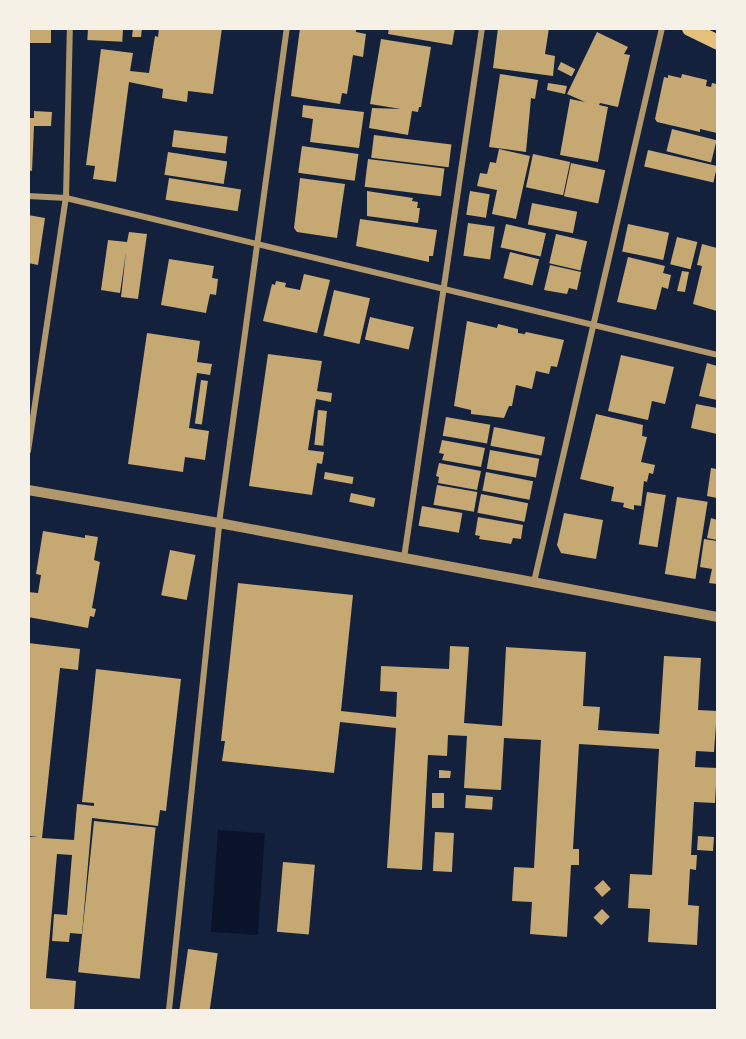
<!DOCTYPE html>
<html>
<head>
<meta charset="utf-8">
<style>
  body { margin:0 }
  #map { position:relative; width:746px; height:1039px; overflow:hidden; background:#14213d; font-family:"Noto Sans",sans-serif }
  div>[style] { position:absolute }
  .water>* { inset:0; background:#0b132b; transform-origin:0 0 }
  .building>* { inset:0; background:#c6a872; transform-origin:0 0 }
  .minor>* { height:6px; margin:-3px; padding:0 3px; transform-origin:3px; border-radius:3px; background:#b1986c }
  .tertiary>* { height:10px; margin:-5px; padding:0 5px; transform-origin:5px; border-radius:5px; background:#b1986c }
  .primary>* { height:15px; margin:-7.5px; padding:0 7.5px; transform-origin:7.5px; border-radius:7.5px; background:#e5c07b }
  span { translate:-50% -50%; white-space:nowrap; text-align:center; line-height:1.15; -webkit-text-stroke:6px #f6f1e7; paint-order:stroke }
  .frame { position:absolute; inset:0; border:30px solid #f6f1e7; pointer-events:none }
</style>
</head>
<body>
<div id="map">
  <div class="water">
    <div style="left:218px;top:830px;width:47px;height:102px;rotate:4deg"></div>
  </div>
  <div class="building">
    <div style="left:28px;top:28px;width:23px;height:15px"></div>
    <div style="left:88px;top:28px;width:35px;height:12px;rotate:3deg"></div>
    <div style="clip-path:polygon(133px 28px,142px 28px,141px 37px,132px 37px)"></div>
    <div style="clip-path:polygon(159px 28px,222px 28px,213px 94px,188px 91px,187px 102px,162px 98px,163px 89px,129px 82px,116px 182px,93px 179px,95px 166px,86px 165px,101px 49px,133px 53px,130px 71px,149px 73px,155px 36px,158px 37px)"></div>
    <div style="clip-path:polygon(300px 28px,356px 28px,356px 32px,366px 34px,363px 57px,353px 55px,347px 94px,342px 93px,340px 104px,291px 96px)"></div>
    <div style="clip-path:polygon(389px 28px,455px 28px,452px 45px,388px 34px)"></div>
    <div style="clip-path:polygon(498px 28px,549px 28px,545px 54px,555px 56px,553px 76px,493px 68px)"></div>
    <div style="clip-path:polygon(597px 32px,628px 47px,624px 54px,630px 55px,618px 107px,600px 103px,599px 105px,608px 107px,598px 162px,560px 155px,570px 99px,585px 102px,567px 94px)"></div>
    <div style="clip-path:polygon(381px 39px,431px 47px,421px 107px,419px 107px,418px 112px,412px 111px,408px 135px,369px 128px,372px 108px,401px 109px,370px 104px)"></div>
    <div style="left:561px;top:62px;width:16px;height:8px;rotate:27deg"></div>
    <div style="clip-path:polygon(500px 74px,538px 80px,535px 99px,531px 98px,526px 152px,489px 147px)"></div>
    <div style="clip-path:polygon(682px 74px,707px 80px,706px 86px,711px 87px,712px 83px,717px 84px,717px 133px,700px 129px,700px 132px,657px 122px,655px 119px,664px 77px,668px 78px,668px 75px,681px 78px)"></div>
    <div style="clip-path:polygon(548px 83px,567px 86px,565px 94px,547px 90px)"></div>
    <div style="clip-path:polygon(303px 105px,364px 112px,359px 148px,310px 142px,313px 119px,302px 117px)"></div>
    <div style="clip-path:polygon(34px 111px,52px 112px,51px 126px,34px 126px,32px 171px,28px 170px,28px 118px,34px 118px)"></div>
    <div style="left:672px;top:129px;width:46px;height:23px;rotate:14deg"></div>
    <div style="left:174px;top:130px;width:54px;height:17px;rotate:7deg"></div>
    <div style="left:374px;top:135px;width:78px;height:23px;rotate:7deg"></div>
    <div style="left:302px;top:146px;width:57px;height:27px;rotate:8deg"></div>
    <div style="clip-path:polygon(499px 149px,530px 156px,516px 219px,492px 214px,497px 190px,477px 186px,480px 173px,487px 174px,490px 162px,496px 163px)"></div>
    <div style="left:648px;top:150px;width:71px;height:17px;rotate:13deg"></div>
    <div style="left:168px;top:152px;width:60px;height:23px;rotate:9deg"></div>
    <div style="left:533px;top:154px;width:38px;height:34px;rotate:12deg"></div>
    <div style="left:368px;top:159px;width:77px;height:28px;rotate:7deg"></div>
    <div style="left:571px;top:163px;width:35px;height:34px;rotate:12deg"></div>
    <div style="left:169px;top:178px;width:73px;height:22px;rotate:9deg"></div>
    <div style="clip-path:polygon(300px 178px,345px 184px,337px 238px,297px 232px,294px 228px)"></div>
    <div style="clip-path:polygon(367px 191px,413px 198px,412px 201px,418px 202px,417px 208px,420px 208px,418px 223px,367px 216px)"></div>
    <div style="left:470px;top:191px;width:20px;height:24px;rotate:9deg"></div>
    <div style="left:532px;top:203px;width:46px;height:22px;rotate:11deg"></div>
    <div style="clip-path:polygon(28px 215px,45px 218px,38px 265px,28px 263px)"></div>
    <div style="clip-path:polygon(360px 219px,437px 230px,433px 256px,429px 256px,429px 262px,356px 246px)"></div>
    <div style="left:468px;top:223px;width:27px;height:33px;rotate:8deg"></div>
    <div style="left:506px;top:224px;width:41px;height:24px;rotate:13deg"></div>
    <div style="left:628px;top:224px;width:42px;height:28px;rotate:12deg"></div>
    <div style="clip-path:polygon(129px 232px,147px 234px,138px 299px,121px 297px,126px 252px,120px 293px,101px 290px,108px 240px,127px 242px)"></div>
    <div style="left:556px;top:234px;width:32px;height:30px;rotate:13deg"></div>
    <div style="left:677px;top:237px;width:21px;height:28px;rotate:14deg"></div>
    <div style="clip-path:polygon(702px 244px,717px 248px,717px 311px,693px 304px,702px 266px,697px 265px)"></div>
    <div style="left:510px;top:252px;width:30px;height:27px;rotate:14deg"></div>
    <div style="clip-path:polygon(628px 257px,665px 266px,663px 273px,671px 275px,668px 289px,662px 287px,656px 310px,617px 302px)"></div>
    <div style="clip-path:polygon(169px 259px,214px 266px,212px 278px,218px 279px,216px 295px,210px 294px,206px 313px,161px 305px)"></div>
    <div style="clip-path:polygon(550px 265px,581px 272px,577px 290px,569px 288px,567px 294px,544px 290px)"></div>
    <div style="clip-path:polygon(682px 271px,689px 272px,685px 292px,677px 291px)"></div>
    <div style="clip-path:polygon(304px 274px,330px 280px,317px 333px,263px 321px,272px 284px,275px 285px,276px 281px,286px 283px,285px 287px,300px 290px)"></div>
    <div style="left:334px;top:290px;width:37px;height:47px;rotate:13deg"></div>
    <div style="left:370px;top:317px;width:45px;height:23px;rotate:13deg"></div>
    <div style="clip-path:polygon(467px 321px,497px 328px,498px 324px,518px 329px,518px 333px,524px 334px,523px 336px,526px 332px,564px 340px,557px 367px,551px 366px,549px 374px,536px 371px,532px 389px,516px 385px,512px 406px,509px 406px,504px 418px,471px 414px,471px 410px,454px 406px)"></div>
    <div style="clip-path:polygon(147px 333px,200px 341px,197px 362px,212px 364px,210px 375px,197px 373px,189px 428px,209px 431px,205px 460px,185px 457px,183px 472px,128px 464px)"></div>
    <div style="clip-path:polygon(268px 354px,322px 361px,317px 391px,332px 393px,331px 402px,316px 399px,308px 450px,324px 452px,322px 464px,317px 463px,312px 495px,249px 486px)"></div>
    <div style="clip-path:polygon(621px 355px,674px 367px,665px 404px,652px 401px,648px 420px,608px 411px)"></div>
    <div style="clip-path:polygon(707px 363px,717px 366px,717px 400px,699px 396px)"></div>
    <div style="left:201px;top:380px;width:7px;height:44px;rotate:8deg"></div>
    <div style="clip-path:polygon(696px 404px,717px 408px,717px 434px,691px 428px)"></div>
    <div style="left:318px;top:410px;width:9px;height:35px;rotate:6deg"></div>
    <div style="clip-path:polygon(596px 414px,643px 425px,642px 436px,647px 437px,641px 462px,655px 465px,653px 474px,649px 473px,647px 482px,644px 481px,641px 506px,634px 505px,634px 510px,623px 507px,624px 503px,611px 501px,614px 487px,580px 479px)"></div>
    <div style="left:446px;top:417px;width:45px;height:19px;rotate:10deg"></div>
    <div style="left:494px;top:427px;width:52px;height:19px;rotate:11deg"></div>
    <div style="clip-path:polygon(442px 440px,485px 448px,481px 467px,442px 460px,444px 454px,439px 453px)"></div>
    <div style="left:490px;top:450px;width:50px;height:19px;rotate:10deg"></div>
    <div style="clip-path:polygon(439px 463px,481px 471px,477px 490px,438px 483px,439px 477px,436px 476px)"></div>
    <div style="clip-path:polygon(711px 468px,717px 469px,717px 498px,707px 496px)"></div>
    <div style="left:325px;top:472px;width:29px;height:7px;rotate:10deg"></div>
    <div style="left:486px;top:472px;width:48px;height:19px;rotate:11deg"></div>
    <div style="left:437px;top:485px;width:41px;height:20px;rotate:10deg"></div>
    <div style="left:647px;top:492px;width:19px;height:53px;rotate:9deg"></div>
    <div style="left:351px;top:493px;width:25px;height:9px;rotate:12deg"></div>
    <div style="left:481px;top:494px;width:48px;height:19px;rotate:11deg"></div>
    <div style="left:677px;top:497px;width:31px;height:78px;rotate:9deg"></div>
    <div style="left:422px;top:506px;width:41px;height:20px;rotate:10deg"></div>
    <div style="clip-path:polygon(564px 513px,603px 520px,596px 559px,561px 553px,557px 545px)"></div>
    <div style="clip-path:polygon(478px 517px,523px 525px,521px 539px,513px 538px,511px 544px,479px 539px,480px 536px,475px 535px)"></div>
    <div style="clip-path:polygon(711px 518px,717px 520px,717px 540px,707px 538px)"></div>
    <div style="clip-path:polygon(43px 531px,85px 538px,85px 535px,98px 537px,94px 560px,100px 562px,92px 608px,96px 609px,94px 617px,90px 616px,88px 628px,28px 617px,28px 592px,38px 593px,41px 575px,36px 574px)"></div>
    <div style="clip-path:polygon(704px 539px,717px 541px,717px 584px,709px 583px,712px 569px,700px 567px)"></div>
    <div style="left:170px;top:550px;width:26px;height:46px;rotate:11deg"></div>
    <div style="clip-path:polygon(238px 583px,353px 595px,341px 711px,396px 717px,397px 692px,380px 691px,381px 666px,449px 669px,450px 646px,469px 647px,464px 723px,502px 726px,506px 647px,586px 652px,583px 706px,600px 707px,598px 730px,659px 734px,664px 656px,701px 658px,698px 710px,717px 711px,714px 752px,696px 751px,695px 767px,717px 768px,715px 803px,694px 802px,691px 855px,697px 855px,696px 870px,690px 869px,688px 905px,699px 906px,697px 945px,648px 942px,650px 909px,628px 908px,630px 874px,652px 875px,659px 749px,579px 744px,573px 849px,579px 849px,579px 865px,571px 865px,567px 937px,530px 934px,532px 902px,512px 901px,514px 867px,534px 868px,541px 740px,504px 738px,501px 790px,464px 788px,467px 736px,448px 735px,447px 756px,428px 755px,422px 870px,387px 868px,396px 728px,340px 722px,334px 773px,222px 761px,225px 741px,221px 741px)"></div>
    <div style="clip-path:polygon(28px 643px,80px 649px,78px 670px,60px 668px,42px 838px,74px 840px,77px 804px,94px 806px,94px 803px,82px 802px,96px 669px,181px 679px,166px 811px,160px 810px,158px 826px,92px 818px,82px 934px,70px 933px,69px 942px,52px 941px,54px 914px,67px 915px,72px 855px,57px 854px,46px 978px,76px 981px,74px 1010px,28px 1010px,28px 837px,38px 837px,28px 836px)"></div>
    <div style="clip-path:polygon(439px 770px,451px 771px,450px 778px,439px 778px)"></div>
    <div style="left:432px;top:793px;width:12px;height:15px"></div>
    <div style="left:466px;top:795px;width:27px;height:13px;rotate:4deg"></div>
    <div style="left:94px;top:821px;width:62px;height:152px;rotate:6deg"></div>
    <div style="left:435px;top:832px;width:19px;height:39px;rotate:3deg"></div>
    <div style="left:698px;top:836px;width:16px;height:14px;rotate:4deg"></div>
    <div style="left:283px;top:862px;width:32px;height:70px;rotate:5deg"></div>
    <div style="left:603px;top:880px;width:12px;height:12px;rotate:48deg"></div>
    <div style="left:602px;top:909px;width:11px;height:12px;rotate:45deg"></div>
    <div style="left:188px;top:949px;width:30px;height:62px;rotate:8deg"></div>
  </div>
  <div class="minor">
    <div style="left:28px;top:196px;width:38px;rotate:3deg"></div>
    <div style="left:66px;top:198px;width:671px;rotate:13.54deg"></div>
    <div style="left:28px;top:451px;width:256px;rotate:-81.5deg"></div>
    <div style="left:66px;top:198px;width:170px;rotate:-88.7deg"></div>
    <div style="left:404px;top:558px;width:536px;rotate:-81.63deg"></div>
    <div style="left:534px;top:582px;width:569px;rotate:-76.99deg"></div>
    <div style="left:169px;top:1010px;width:490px;rotate:-84.1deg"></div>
    <div style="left:219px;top:523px;width:500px;rotate:-82.2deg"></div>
  </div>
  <div class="tertiary">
    <div style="left:28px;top:490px;width:194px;rotate:9.8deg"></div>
    <div style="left:219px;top:523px;width:508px;rotate:10.67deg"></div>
  </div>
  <div class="primary">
    <div style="left:689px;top:28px;width:32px;rotate:26deg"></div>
  </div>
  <div class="frame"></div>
</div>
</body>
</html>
